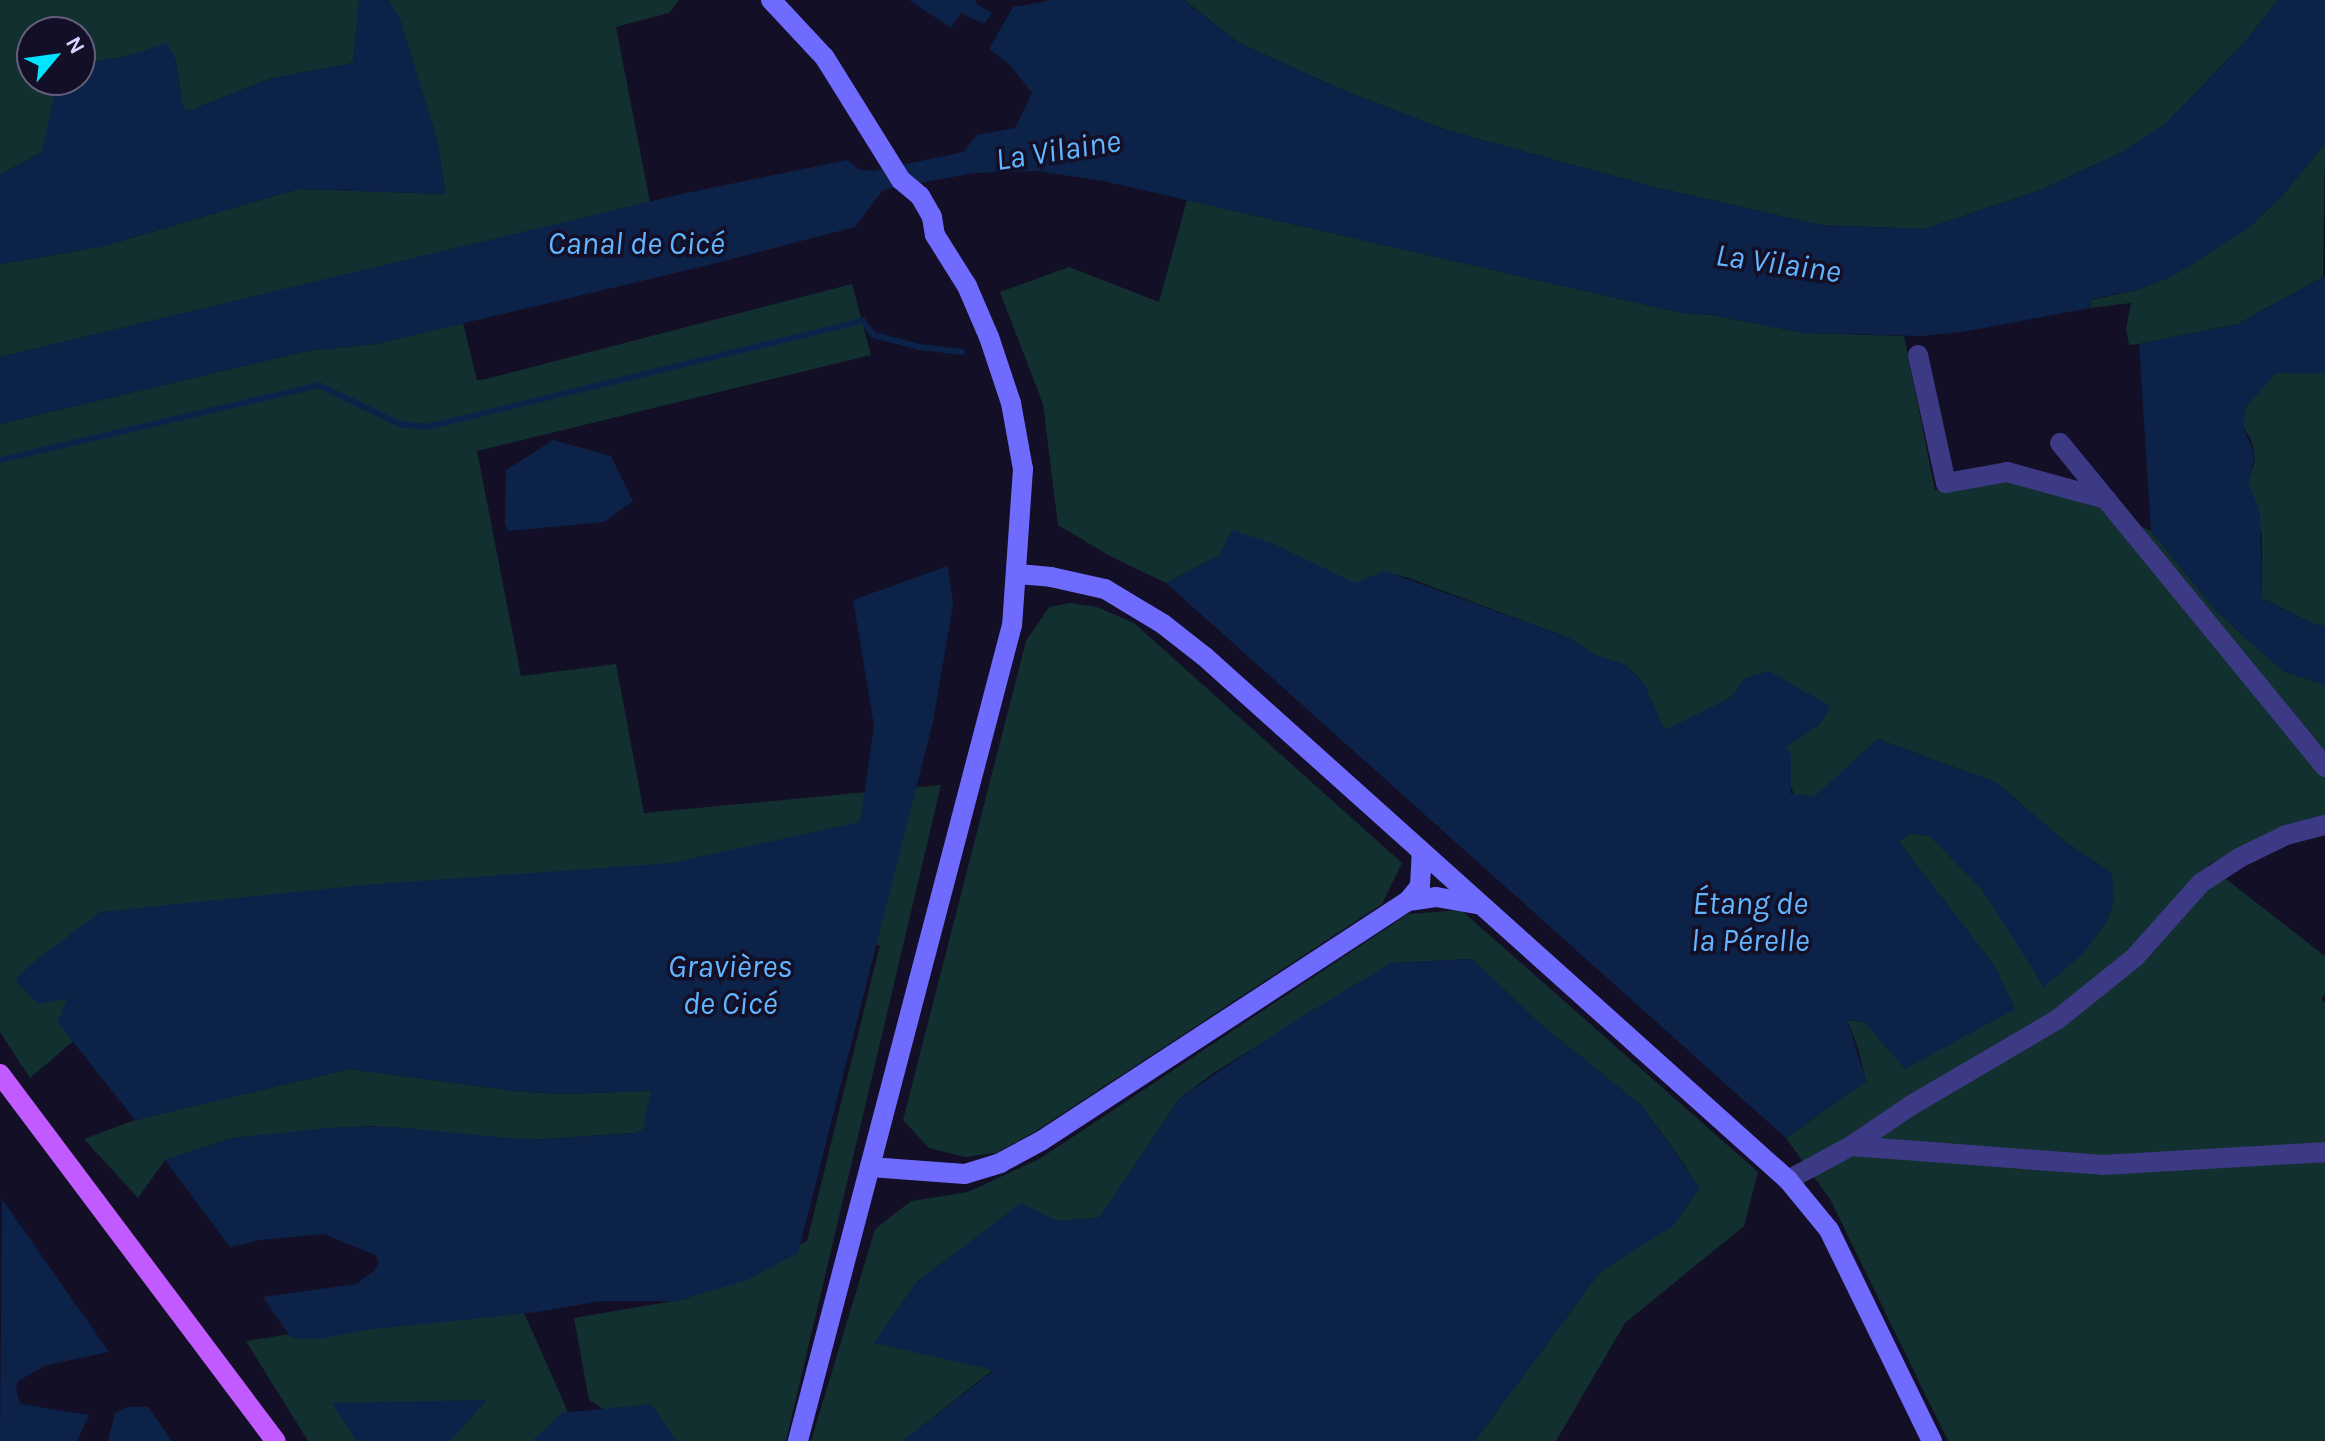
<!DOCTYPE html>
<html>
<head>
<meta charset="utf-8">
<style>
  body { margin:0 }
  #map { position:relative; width:2325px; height:1441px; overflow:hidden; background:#130f26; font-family:Karla,sans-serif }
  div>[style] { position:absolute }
  .green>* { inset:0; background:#12302f }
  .water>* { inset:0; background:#0c2248 }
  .stream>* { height:6px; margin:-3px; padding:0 3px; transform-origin:3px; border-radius:3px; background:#0c2248 }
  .street>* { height:20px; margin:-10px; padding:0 10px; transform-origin:10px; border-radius:10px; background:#3d3a85 }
  .secondary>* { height:20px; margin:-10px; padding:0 10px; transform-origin:10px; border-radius:10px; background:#6f6bff }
  .primary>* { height:20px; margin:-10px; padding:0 10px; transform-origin:10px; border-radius:10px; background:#c25bff }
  span { translate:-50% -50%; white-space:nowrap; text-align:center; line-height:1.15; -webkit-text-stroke:7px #130f26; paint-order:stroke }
  .water-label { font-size:32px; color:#62b6ff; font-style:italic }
  .north { position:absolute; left:16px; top:16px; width:80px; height:80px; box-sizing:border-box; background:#130f26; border:2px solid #625e7d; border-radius:50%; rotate:61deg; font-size:22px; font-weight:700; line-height:32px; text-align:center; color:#d9d4ff }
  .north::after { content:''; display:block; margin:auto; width:28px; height:36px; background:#00e5ff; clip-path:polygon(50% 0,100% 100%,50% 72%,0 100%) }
</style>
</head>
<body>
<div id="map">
  <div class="green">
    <div style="clip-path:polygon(0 0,359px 0,353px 63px,269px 79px,189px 111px,183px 109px,175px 58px,163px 46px,123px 57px,80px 63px,80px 32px,32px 32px,32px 80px,58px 80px,53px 109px,42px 152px,0 175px)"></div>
    <div style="clip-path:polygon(389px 0,679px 0,669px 13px,616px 27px,650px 202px,0 357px,0 264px,104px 246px,298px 189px,445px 194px,438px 143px,401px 23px)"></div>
    <div style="clip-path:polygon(1184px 0,2278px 0,2244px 43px,2165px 124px,2124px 151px,2041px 190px,1925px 229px,1820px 225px,1654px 187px,1446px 130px,1338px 88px,1239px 43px)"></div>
    <div style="clip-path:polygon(2325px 144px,2323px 277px,2238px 324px,2139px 344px,2129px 345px,2126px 329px,2131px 303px,2090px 308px,2091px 300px,2141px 289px,2247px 229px,2280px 198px)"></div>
    <div style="clip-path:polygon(1187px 200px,1682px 313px,1711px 315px,1805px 333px,1904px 336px,1935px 490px,2009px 479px,2107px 510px,2151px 531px,2217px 612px,2283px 671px,2325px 685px,2325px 817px,2288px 824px,2208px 865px,2325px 956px,2325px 994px,2321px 999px,2325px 1003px,2325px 1441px,1948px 1441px,1830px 1199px,1786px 1138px,1866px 1081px,1858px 1048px,1847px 1020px,1864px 1022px,1996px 968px,1898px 841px,1910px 833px,1930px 836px,1981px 888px,2002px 920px,2112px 873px,2064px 841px,1997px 783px,1878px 739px,1815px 797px,1794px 795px,1789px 780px,1791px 762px,1786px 747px,1821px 723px,1746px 678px,1730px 698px,1665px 731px,1643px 682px,1625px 665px,1595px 655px,1569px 638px,1409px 578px,1385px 572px,1355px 584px,1271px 543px,1220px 555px,1166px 583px,1110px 556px,1058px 525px,1043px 404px,1000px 292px,1069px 267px,1159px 302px)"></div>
    <div style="clip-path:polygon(852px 284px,871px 355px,477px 451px,521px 676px,616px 664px,644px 813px,941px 785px,786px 1441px,654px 1441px,589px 1400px,574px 1318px,685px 1299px,807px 1241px,880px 945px,726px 937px,150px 976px,30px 1078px,0 1032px,0 424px,306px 351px,376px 344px,463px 323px,477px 380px,486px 379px)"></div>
    <div style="clip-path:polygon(2290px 371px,2325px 373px,2325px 625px,2315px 625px,2262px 598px,2262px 536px,2248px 481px,2255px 460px,2252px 442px,2243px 426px,2243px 418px,2246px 407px,2268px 379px,2280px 371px)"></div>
    <div style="clip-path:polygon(1070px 603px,1097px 607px,1134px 623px,1402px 863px,1382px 904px,1036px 1131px,996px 1153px,965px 1157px,929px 1148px,903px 1120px,1026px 641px,1049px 607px)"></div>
    <div style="clip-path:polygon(1461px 910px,1758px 1172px,1744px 1226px,1625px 1323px,1556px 1441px,1475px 1441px,1600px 1272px,1632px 1251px,1686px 1167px,1642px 1106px,1538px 1022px,1472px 959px,1391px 963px,1215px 1072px,1180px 1098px,1099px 1218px,1057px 1221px,1047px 1217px,951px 1256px,917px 1282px,875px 1342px,994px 1369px,903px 1441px,811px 1441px,875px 1229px,911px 1201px,968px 1192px,1041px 1158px,1408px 914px)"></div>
    <div style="clip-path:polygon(350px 1069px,513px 1091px,559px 1094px,652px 1091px,643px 1130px,634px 1133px,528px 1140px,369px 1126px,233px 1138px,165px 1160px,138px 1198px,84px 1139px,135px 1120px)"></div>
    <div style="clip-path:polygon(518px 1299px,575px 1428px,564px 1441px,308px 1441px,246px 1341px)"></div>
  </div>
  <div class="water">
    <div style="clip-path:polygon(359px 0,389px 0,401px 22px,438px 143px,445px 194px,298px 189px,104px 246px,0 264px,0 175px,42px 152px,57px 82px,80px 80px,80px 63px,123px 57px,167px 43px,175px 58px,183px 108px,189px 111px,269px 79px,353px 63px)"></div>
    <div style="clip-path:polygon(909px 0,976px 0,975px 3px,992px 13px,984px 24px,961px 13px,951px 28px)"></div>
    <div style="clip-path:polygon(1053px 0,1183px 0,1239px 43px,1338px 88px,1446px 130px,1654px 187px,1820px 225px,1925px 229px,2041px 190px,2124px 151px,2165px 124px,2244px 43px,2278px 0,2325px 0,2325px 144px,2280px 198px,2247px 229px,2175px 275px,2141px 289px,2092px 299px,2090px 308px,1962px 332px,1922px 336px,1805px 333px,1711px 315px,1682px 313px,1103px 181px,1037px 171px,974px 173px,883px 190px,855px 227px,713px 264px,376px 344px,306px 351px,0 424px,0 357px,677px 195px,847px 160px,858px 169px,873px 171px,964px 152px,976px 135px,1015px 128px,1032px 93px,1009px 64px,989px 49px,1013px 7px)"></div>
    <div style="clip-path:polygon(2325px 276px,2325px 373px,2276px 373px,2246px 407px,2243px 426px,2255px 456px,2248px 481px,2260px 513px,2262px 598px,2315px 625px,2325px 625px,2325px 685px,2283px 671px,2217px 612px,2151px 531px,2139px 344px,2238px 324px)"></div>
    <div style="clip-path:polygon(553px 440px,611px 456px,633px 501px,604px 522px,509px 531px,505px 525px,506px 470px)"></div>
    <div style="clip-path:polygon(1232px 530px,1271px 543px,1355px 583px,1385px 571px,1569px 638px,1595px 655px,1625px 665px,1643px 682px,1665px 730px,1730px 698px,1746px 678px,1769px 671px,1830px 706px,1821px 723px,1786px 747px,1791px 755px,1791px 794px,1815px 796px,1878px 739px,1997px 783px,2064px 841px,2112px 873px,2114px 903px,2107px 921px,2083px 954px,2044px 987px,1981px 888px,1930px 836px,1910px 833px,1899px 842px,1996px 968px,2015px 1009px,1905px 1069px,1864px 1022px,1847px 1020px,1866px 1081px,1786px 1138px,1166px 583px,1220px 555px)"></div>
    <div style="clip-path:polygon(948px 566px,953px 605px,933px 722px,798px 1253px,747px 1280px,677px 1301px,601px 1301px,538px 1312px,365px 1330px,319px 1339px,291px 1338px,263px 1297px,356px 1284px,374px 1271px,379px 1262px,375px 1255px,324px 1234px,261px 1240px,230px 1247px,165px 1160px,233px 1138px,338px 1127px,395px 1127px,528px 1140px,634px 1133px,643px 1130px,651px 1091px,559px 1094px,513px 1091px,350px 1069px,135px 1120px,58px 1023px,67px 998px,38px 1004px,15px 981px,31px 964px,100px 912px,363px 885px,671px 863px,860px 822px,874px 726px,853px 600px)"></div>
    <div style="clip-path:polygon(1472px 959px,1538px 1022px,1642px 1106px,1700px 1188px,1673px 1226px,1600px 1272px,1475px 1441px,903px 1441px,994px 1370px,874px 1343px,917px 1282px,1021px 1203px,1057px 1221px,1099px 1218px,1180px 1098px,1288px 1025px,1391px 963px)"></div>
    <div style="clip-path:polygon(2px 1199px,109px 1352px,47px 1365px,18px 1381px,16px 1388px,20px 1404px,89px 1415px,77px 1441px,0 1441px)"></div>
    <div style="clip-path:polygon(487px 1400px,450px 1441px,356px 1441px,332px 1403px)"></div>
    <div style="clip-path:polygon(651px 1404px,677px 1441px,532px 1441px,562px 1413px)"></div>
    <div style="clip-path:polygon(128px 1407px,148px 1407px,172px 1441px,108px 1441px,115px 1413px)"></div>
  </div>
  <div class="stream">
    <div style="left:0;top:460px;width:328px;rotate:-13.2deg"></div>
    <div style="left:319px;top:385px;width:89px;rotate:26deg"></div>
    <div style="left:399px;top:424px;width:28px;rotate:6deg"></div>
    <div style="left:427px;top:427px;width:449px;rotate:-13.7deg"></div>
    <div style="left:863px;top:321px;width:17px;rotate:54deg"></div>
    <div style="left:873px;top:335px;width:49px;rotate:14.3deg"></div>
    <div style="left:920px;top:347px;width:42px;rotate:6.8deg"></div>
  </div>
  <div class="street">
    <div style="left:1918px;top:355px;width:131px;rotate:77.7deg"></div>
    <div style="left:1946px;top:483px;width:62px;rotate:-10.2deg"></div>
    <div style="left:2007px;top:472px;width:103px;rotate:15.3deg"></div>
    <div style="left:2060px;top:443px;width:419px;rotate:50.7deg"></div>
    <div style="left:1851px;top:1146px;width:252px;rotate:4.3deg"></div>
    <div style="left:2102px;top:1165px;width:223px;rotate:-3.3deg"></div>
    <div style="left:1788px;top:1180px;width:72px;rotate:-28.4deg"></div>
    <div style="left:1851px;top:1146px;width:71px;rotate:-34.1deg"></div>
    <div style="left:1910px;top:1106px;width:172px;rotate:-30.4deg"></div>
    <div style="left:2058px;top:1019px;width:99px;rotate:-38.8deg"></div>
    <div style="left:2135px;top:957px;width:99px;rotate:-48.3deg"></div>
    <div style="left:2201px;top:883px;width:45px;rotate:-33.3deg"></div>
    <div style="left:2239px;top:858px;width:52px;rotate:-26.1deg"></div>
    <div style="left:2286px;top:835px;width:40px;rotate:-14.4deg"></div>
  </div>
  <div class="secondary">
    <div style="left:771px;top:0;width:79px;rotate:47deg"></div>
    <div style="left:825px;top:58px;width:144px;rotate:58.1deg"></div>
    <div style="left:901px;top:180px;width:25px;rotate:40deg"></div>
    <div style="left:920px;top:196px;width:24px;rotate:60deg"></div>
    <div style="left:932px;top:217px;width:18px;rotate:81deg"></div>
    <div style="left:935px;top:235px;width:60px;rotate:57.9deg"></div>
    <div style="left:967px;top:286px;width:56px;rotate:66.7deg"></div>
    <div style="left:989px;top:337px;width:70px;rotate:71.6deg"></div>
    <div style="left:1011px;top:403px;width:67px;rotate:79.7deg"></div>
    <div style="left:1023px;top:469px;width:156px;rotate:94deg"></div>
    <div style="left:1012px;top:625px;width:844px;rotate:104.7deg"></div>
    <div style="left:1018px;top:574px;width:33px;rotate:5deg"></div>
    <div style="left:1051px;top:577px;width:55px;rotate:12.5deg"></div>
    <div style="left:1105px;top:589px;width:68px;rotate:31.1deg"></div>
    <div style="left:1163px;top:624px;width:52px;rotate:38deg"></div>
    <div style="left:1204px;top:656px;width:785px;rotate:41.9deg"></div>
    <div style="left:1788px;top:1180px;width:65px;rotate:50.6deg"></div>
    <div style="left:1829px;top:1230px;width:235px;rotate:64deg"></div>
    <div style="left:1408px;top:901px;width:28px;rotate:-8deg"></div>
    <div style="left:1436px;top:897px;width:42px;rotate:9.7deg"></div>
    <div style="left:870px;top:1167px;width:95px;rotate:4.2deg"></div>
    <div style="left:965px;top:1174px;width:37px;rotate:-17deg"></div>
    <div style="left:1000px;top:1163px;width:47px;rotate:-28.2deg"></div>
    <div style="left:1041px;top:1141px;width:439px;rotate:-33.2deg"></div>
    <div style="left:1408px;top:901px;width:19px;rotate:-51deg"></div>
    <div style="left:1420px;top:886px;width:34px;rotate:-87deg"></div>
  </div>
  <div class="primary">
    <div style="left:0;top:1074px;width:459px;rotate:53.1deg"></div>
  </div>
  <div class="water-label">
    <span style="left:1058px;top:151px;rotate:-9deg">La Vilaine</span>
    <span style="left:636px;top:244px">Canal de Cicé</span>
    <span style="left:1778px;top:264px;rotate:8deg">La Vilaine</span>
    <span style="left:1750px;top:923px">Étang de<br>la Pérelle</span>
    <span style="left:730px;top:986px">Gravières<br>de Cicé</span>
  </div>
  <div class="north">N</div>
</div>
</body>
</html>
